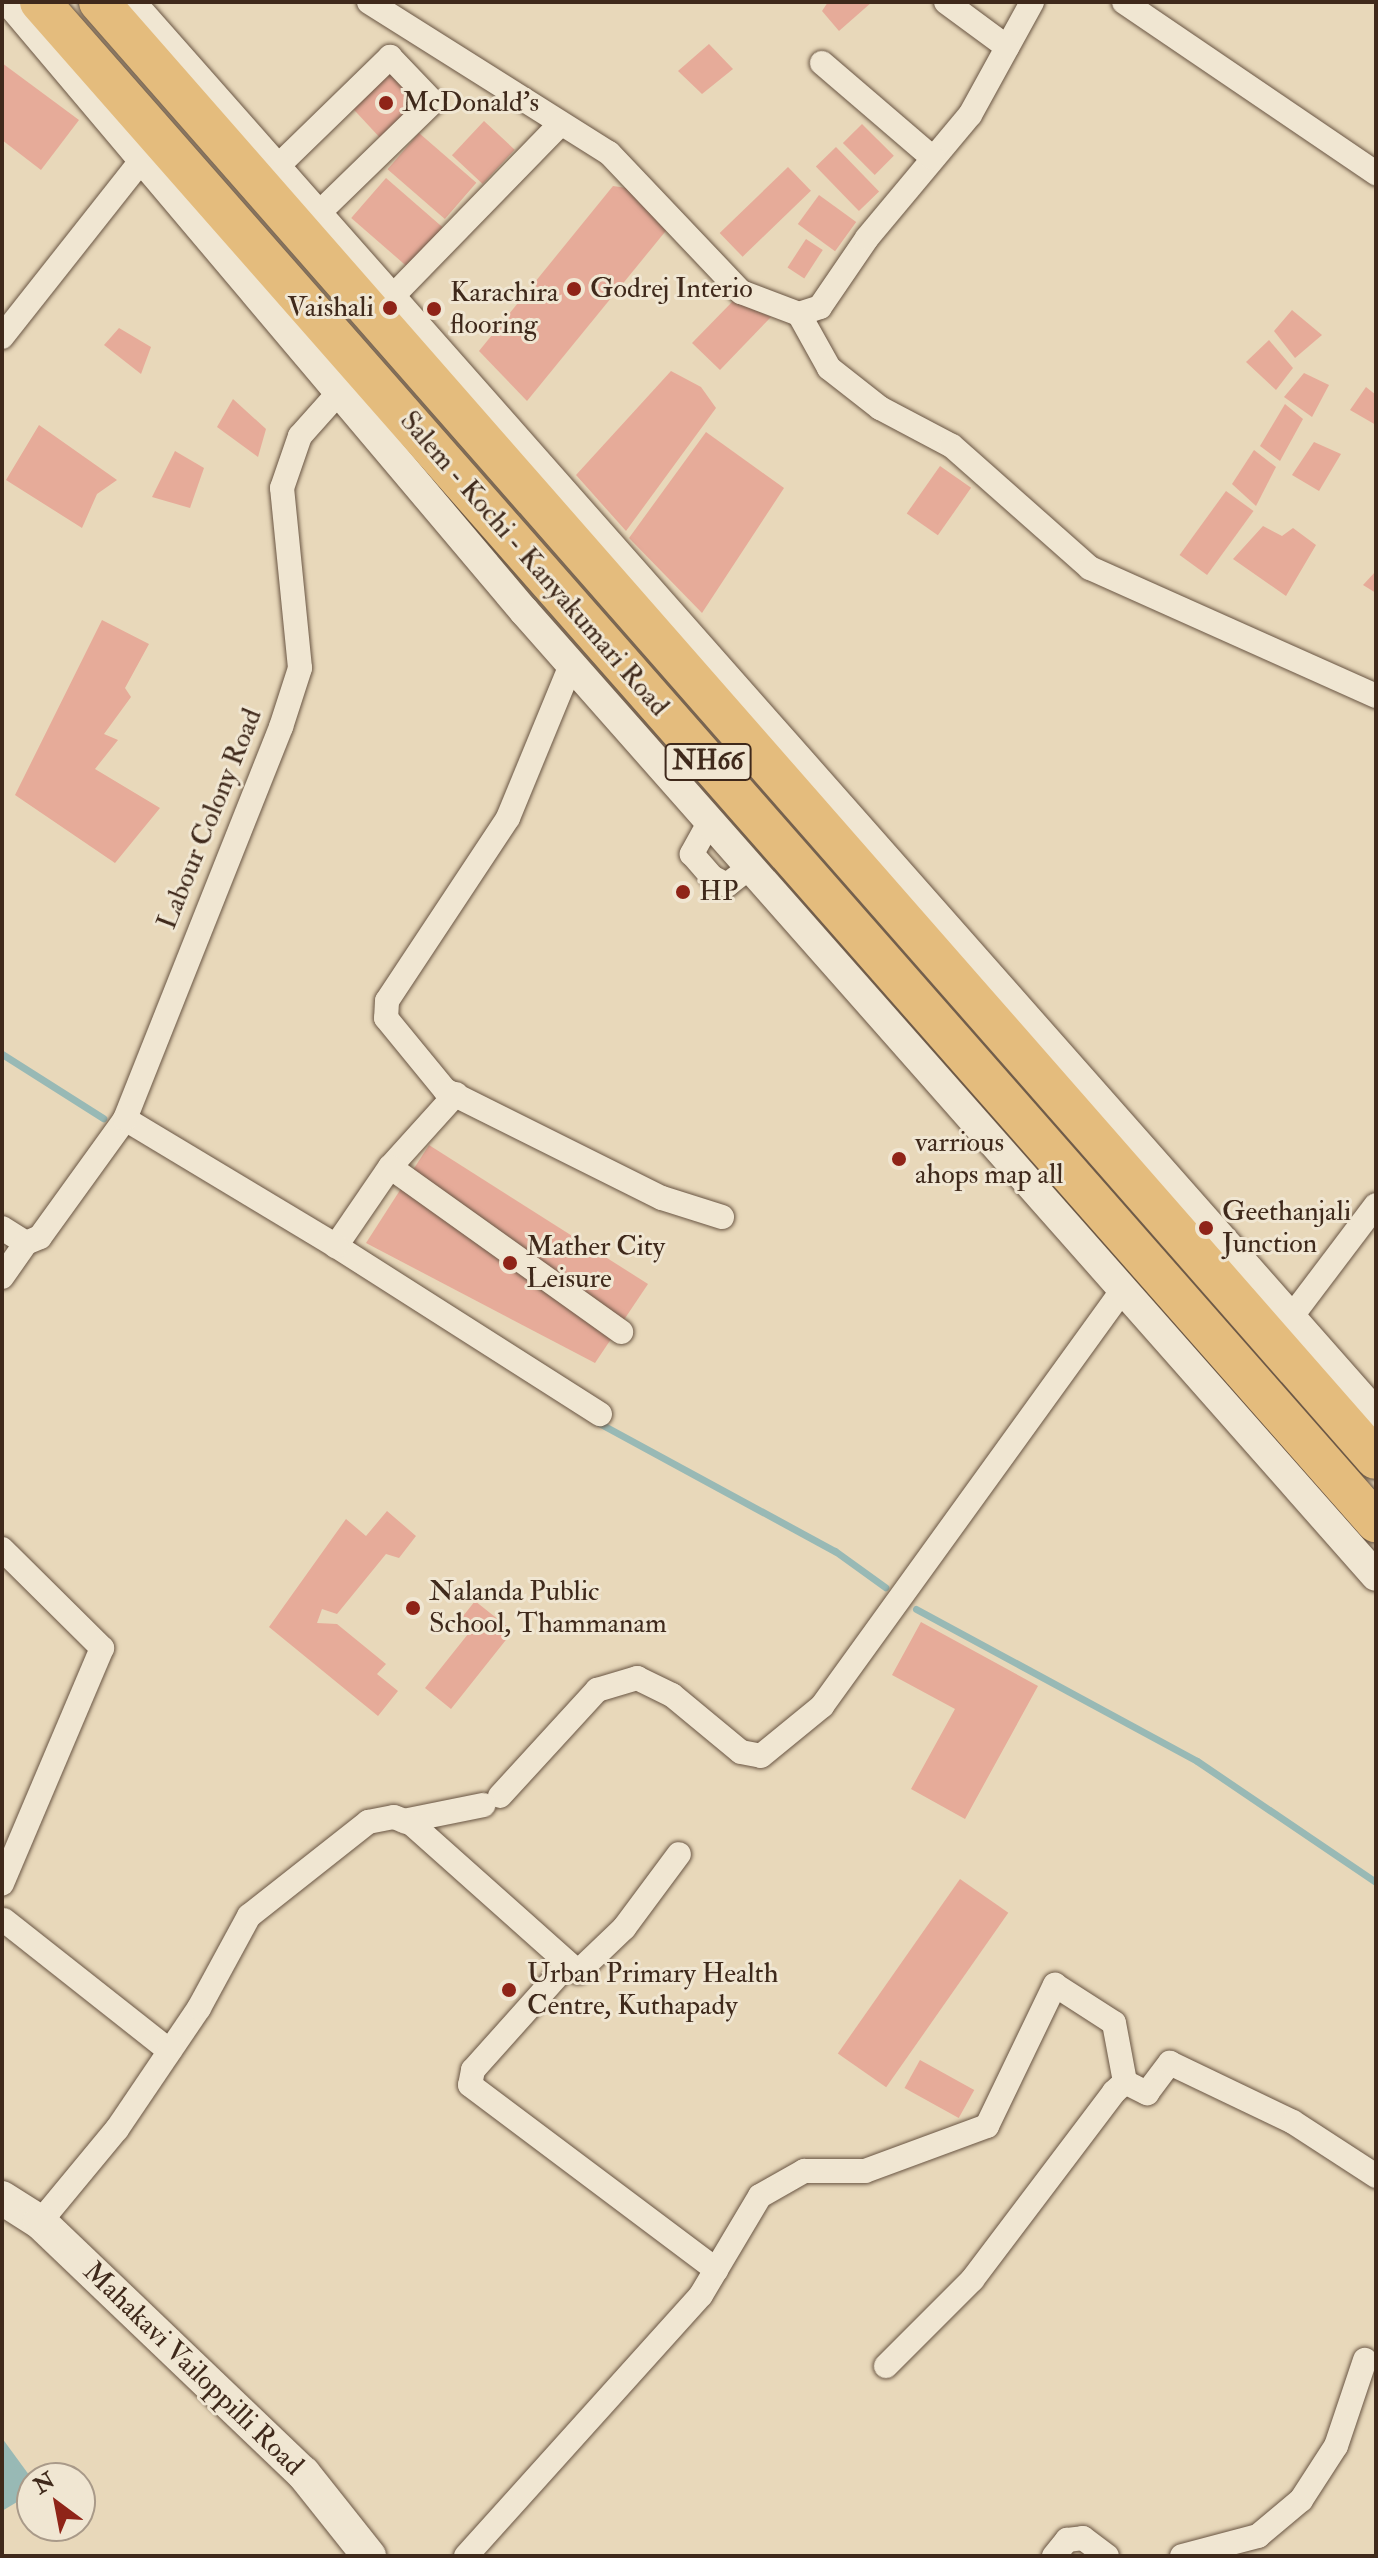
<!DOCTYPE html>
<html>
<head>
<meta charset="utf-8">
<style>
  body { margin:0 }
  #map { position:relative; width:1378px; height:2558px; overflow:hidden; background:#e8d8ba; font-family:"IM FELL Double Pica",serif }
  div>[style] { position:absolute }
  .water>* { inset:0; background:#98b9b5 }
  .stream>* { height:7px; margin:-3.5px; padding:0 3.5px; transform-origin:3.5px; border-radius:3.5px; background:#98b9b5 }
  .building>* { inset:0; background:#e6ab99; transform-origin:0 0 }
  .roads { filter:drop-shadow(0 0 2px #695543) drop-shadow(0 0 2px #695543) }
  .minor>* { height:24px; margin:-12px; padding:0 12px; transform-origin:12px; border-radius:12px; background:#f0e6d2 }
  .tertiary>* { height:30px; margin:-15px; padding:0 15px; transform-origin:15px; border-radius:15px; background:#f0e6d2 }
  .secondary>* { height:34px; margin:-17px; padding:0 17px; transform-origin:17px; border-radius:17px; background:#f0e6d2 }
  .trunk>* { height:40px; margin:-20px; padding:0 20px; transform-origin:20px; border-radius:20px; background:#e4bc7d }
  .dots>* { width:22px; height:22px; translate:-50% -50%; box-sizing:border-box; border:4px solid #f0e6d2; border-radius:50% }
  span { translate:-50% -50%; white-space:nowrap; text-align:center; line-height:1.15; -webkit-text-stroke:6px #f0e6d2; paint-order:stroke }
  .shield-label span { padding:2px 6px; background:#f0e6d2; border:2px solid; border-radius:6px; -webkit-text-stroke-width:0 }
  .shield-label { font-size:26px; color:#3f291b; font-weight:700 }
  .poi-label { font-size:28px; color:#3f291b }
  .left { translate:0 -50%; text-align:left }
  .right { translate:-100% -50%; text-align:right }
  .street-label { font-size:28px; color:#3f291b }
  .frame { position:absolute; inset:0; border:4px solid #3f291b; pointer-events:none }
  .north { position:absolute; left:16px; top:2462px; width:80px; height:80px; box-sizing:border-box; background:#f0e6d2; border:2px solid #a99a89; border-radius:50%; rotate:328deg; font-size:22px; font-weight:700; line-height:32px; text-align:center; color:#3f291b }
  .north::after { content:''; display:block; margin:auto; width:28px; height:36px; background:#8f2418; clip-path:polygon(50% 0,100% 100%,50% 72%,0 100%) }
</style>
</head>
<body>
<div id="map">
  <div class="water">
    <div style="clip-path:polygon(2px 2438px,32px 2479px,32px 2493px,2px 2511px)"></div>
  </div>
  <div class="stream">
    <div style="left:2px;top:1054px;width:120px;rotate:32.4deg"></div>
    <div style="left:597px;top:1422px;width:271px;rotate:28.5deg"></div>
    <div style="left:835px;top:1551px;width:62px;rotate:35.8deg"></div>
    <div style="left:916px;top:1609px;width:319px;rotate:28.4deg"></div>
    <div style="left:1197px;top:1761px;width:216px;rotate:34.1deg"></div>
  </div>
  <div class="building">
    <div style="clip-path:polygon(828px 2px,872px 2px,839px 31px,822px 11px)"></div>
    <div style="clip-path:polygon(709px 44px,733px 69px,702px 94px,678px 71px)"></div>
    <div style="clip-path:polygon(2px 63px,79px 120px,41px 170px,2px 140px)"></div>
    <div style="left:391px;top:66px;width:47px;height:57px;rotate:47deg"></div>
    <div style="left:484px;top:121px;width:42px;height:47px;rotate:43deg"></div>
    <div style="left:862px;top:124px;width:45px;height:27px;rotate:45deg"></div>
    <div style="left:419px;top:133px;width:76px;height:48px;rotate:41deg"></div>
    <div style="left:836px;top:147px;width:62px;height:28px;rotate:46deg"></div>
    <div style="left:788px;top:167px;width:33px;height:95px;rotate:46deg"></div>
    <div style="left:386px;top:178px;width:75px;height:53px;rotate:41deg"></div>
    <div style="clip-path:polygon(613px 186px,641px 190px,669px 227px,527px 401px,479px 351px)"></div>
    <div style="left:819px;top:195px;width:46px;height:36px;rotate:36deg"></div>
    <div style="left:806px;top:239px;width:20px;height:34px;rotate:33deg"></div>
    <div style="clip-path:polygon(733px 301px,771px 317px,720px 370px,692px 343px)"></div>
    <div style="clip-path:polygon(1292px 310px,1322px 335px,1295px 358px,1274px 331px)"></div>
    <div style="clip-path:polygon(119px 328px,151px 347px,141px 374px,104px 345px)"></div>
    <div style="clip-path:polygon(1269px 340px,1293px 368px,1276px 390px,1246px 362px)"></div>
    <div style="clip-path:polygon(671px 371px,701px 387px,716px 408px,626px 531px,576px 475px)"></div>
    <div style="clip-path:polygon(1304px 373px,1329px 385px,1312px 417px,1284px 397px)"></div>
    <div style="clip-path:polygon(1366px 387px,1376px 395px,1376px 425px,1350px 410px)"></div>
    <div style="clip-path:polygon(233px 399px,266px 429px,258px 457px,217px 427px)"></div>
    <div style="clip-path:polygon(1285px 404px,1303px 419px,1280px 461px,1260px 446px)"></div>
    <div style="clip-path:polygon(39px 425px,117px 480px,97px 494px,82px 528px,6px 480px)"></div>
    <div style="clip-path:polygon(706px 432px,784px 488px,702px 613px,629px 538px)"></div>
    <div style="clip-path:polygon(1314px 442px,1341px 454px,1319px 491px,1292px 475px)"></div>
    <div style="clip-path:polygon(1254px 450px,1276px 467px,1256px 506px,1232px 484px)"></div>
    <div style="clip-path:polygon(175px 451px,204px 468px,190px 508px,152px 497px)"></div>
    <div style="left:940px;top:466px;width:38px;height:58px;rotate:35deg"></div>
    <div style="left:1226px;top:491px;width:34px;height:79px;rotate:36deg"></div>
    <div style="clip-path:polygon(1263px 526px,1282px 536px,1293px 528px,1316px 545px,1286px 596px,1233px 559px)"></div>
    <div style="clip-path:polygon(1376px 571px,1376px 593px,1363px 585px)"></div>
    <div style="clip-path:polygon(102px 620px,149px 644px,125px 688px,131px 697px,104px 734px,118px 740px,95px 769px,160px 808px,115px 863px,15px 795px)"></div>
    <div style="clip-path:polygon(429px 1145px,648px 1284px,595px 1363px,366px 1243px)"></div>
    <div style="clip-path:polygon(387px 1511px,416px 1536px,399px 1558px,386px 1554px,337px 1614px,322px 1609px,317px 1623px,337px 1624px,386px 1664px,377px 1674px,398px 1691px,378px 1716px,269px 1627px,346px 1519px,366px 1536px)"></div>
    <div style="clip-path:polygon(475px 1601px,513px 1631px,451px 1709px,425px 1688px,468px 1634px,456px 1625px)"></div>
    <div style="clip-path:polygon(921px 1622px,1038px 1686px,965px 1819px,911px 1789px,955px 1709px,892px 1675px)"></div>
    <div style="left:960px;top:1879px;width:59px;height:213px;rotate:35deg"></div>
    <div style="left:920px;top:2060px;width:62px;height:32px;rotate:29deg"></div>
  </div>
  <div class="roads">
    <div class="minor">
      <div style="left:369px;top:2px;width:284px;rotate:32.2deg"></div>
      <div style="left:609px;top:153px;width:192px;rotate:46.5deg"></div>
      <div style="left:741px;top:292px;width:62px;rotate:20.8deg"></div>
      <div style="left:799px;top:314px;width:22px;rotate:-18deg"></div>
      <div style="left:820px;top:307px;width:83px;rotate:-55.7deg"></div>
      <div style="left:867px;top:238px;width:160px;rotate:-50.1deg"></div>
      <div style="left:970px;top:115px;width:129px;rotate:-61.2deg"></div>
      <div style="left:946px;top:2px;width:76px;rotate:36.4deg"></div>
      <div style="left:1124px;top:2px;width:305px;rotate:34.2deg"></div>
      <div style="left:822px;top:63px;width:146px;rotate:40.6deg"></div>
      <div style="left:277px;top:167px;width:158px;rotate:-44.2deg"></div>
      <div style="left:390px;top:57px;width:62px;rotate:46.3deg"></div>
      <div style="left:433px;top:102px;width:161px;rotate:135.8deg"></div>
      <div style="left:391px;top:298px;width:243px;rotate:-45.8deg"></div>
      <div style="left:799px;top:314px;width:62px;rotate:60.9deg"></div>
      <div style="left:829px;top:368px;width:65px;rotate:38.1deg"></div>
      <div style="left:880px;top:408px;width:81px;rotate:27.8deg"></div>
      <div style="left:952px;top:446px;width:184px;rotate:41.5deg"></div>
      <div style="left:1090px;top:568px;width:313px;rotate:24.1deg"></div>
      <div style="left:2px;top:337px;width:231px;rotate:-51.7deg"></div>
      <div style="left:571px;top:665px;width:165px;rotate:112.4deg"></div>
      <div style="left:508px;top:818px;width:219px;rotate:123.5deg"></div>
      <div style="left:387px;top:1001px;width:17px;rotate:93deg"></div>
      <div style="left:386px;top:1018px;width:93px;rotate:50.7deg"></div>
      <div style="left:445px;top:1090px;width:242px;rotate:26.5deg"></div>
      <div style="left:662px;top:1198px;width:63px;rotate:17.6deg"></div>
      <div style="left:710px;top:821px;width:38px;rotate:119deg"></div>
      <div style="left:692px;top:854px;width:30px;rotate:49deg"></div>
      <div style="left:712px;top:877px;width:17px;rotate:28deg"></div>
      <div style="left:727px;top:885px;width:31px;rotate:-38deg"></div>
      <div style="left:456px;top:1094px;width:98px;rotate:132.1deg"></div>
      <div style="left:390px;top:1167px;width:96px;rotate:124.4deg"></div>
      <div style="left:336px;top:1246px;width:313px;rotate:32.5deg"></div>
      <div style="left:125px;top:1119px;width:246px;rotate:31deg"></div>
      <div style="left:390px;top:1167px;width:284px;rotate:35.5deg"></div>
      <div style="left:2px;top:1228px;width:28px;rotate:32deg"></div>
      <div style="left:26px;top:1243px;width:15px;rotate:-23deg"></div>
      <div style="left:40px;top:1237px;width:145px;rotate:-54.2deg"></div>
      <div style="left:125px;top:1119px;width:422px;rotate:-68.3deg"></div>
      <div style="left:281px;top:727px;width:62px;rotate:-72.1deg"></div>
      <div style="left:300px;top:668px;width:181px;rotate:-95.7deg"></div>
      <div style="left:282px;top:488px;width:55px;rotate:-70.9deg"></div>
      <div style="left:300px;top:436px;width:62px;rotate:-48.3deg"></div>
      <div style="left:2px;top:1277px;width:42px;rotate:-54.8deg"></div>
      <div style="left:1292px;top:1316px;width:139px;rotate:-52.9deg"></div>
      <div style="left:2px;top:1549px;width:141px;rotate:44.7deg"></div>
      <div style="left:102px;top:1648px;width:256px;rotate:113deg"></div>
      <div style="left:500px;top:1796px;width:144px;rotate:-47.5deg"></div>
      <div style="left:597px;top:1690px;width:42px;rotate:-16.7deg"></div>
      <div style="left:637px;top:1678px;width:39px;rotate:26deg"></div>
      <div style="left:672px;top:1695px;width:89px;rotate:39.6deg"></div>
      <div style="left:741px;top:1752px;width:20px;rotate:11deg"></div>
      <div style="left:761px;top:1756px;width:79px;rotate:-39.3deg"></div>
      <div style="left:822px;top:1706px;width:516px;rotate:-54.15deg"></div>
      <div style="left:404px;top:1821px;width:81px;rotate:-11.4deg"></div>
      <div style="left:4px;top:1920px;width:211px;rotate:38.3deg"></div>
      <div style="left:567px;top:1965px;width:141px;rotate:131.8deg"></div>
      <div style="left:473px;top:2070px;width:15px;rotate:101deg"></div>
      <div style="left:470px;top:2085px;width:308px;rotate:36.9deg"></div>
      <div style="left:40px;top:2222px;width:121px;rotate:-50.4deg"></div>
      <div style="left:117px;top:2129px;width:146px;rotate:-55.9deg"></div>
      <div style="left:199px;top:2008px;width:105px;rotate:-61.5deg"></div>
      <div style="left:249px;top:1916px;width:152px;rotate:-38.3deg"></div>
      <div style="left:368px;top:1822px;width:26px;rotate:-11deg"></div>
      <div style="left:394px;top:1817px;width:19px;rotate:21deg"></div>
      <div style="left:412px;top:1824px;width:222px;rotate:41.7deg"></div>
      <div style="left:578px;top:1972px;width:64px;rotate:-43.7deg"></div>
      <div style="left:624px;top:1928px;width:92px;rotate:-53.4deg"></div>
      <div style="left:886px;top:2366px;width:122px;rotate:-45deg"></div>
      <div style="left:972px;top:2280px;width:236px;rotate:-52.9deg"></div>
      <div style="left:1114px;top:2092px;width:15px;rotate:-42deg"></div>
      <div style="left:1125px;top:2082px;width:25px;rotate:27deg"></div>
      <div style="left:1147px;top:2093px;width:38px;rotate:-53deg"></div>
      <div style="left:1170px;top:2063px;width:136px;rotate:25.6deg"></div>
      <div style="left:1293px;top:2122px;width:99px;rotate:33deg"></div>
      <div style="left:466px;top:2556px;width:351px;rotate:-48deg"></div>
      <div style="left:701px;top:2295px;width:115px;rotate:-59.2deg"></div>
      <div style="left:760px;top:2196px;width:51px;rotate:-29.6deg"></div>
      <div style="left:804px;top:2171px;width:61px"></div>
      <div style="left:865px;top:2171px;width:130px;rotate:-20.2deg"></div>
      <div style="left:987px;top:2126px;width:157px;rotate:-64.3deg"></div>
      <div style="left:1055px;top:1985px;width:70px;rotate:32.8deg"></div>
      <div style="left:1114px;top:2023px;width:60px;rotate:79.4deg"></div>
      <div style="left:1054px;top:2556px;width:21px;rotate:-51deg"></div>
      <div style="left:1067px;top:2540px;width:16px;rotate:-7deg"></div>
      <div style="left:1083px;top:2538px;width:30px;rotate:37deg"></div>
      <div style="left:1182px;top:2556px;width:79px;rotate:-14.7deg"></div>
      <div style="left:1258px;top:2536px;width:56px;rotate:-39.9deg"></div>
      <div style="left:1301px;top:2500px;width:64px;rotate:-57.1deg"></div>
      <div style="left:1336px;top:2446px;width:91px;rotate:-71.4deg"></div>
    </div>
    <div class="tertiary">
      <div style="left:10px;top:2px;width:797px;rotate:49.84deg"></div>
      <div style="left:524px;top:611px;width:1287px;rotate:48.56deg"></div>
      <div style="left:130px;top:2px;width:1883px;rotate:48.57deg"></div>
    </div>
    <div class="secondary">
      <div style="left:2px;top:2198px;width:45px;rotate:32.3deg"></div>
      <div style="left:40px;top:2222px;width:364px;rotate:43.7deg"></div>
      <div style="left:303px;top:2473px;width:106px;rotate:51.5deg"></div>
    </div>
    <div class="trunk">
      <div style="left:40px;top:2px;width:2024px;rotate:48.69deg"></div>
      <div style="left:99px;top:2px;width:1937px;rotate:48.77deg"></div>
    </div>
  </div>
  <div class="dots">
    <div style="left:386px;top:103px;background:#8f2418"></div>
    <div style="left:574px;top:289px;background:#8f2418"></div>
    <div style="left:390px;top:308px;background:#8f2418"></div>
    <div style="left:434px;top:309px;background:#8f2418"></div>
    <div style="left:683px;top:892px;background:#8f2418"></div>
    <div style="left:899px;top:1159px;background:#8f2418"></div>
    <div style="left:1206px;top:1228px;background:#8f2418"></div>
    <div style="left:510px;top:1263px;background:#8f2418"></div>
    <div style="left:413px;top:1608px;background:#8f2418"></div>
    <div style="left:509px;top:1990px;background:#8f2418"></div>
  </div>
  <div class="shield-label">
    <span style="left:708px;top:762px">NH66</span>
  </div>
  <div class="poi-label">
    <span class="left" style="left:402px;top:103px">McDonald's</span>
    <span class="left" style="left:590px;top:289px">Godrej Interio</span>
    <span class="left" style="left:450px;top:309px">Karachira<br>flooring</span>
    <span class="right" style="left:374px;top:308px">Vaishali</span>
    <span class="left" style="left:699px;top:892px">HP</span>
    <span class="left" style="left:915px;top:1159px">varrious<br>ahops map all</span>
    <span class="left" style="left:1222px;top:1228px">Geethanjali<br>Junction</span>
    <span class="left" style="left:526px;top:1263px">Mather City<br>Leisure</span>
    <span class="left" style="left:429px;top:1608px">Nalanda Public<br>School, Thammanam</span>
    <span class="left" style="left:527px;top:1990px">Urban Primary Health<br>Centre, Kuthapady</span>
  </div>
  <div class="street-label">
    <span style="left:534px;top:564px;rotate:49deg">Salem - Kochi - Kanyakumari Road</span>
    <span style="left:210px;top:819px;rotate:-68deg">Labour Colony Road</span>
    <span style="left:193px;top:2369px;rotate:44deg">Mahakavi Vailoppilli Road</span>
  </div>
  <div class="frame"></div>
  <div class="north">N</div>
</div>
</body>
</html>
